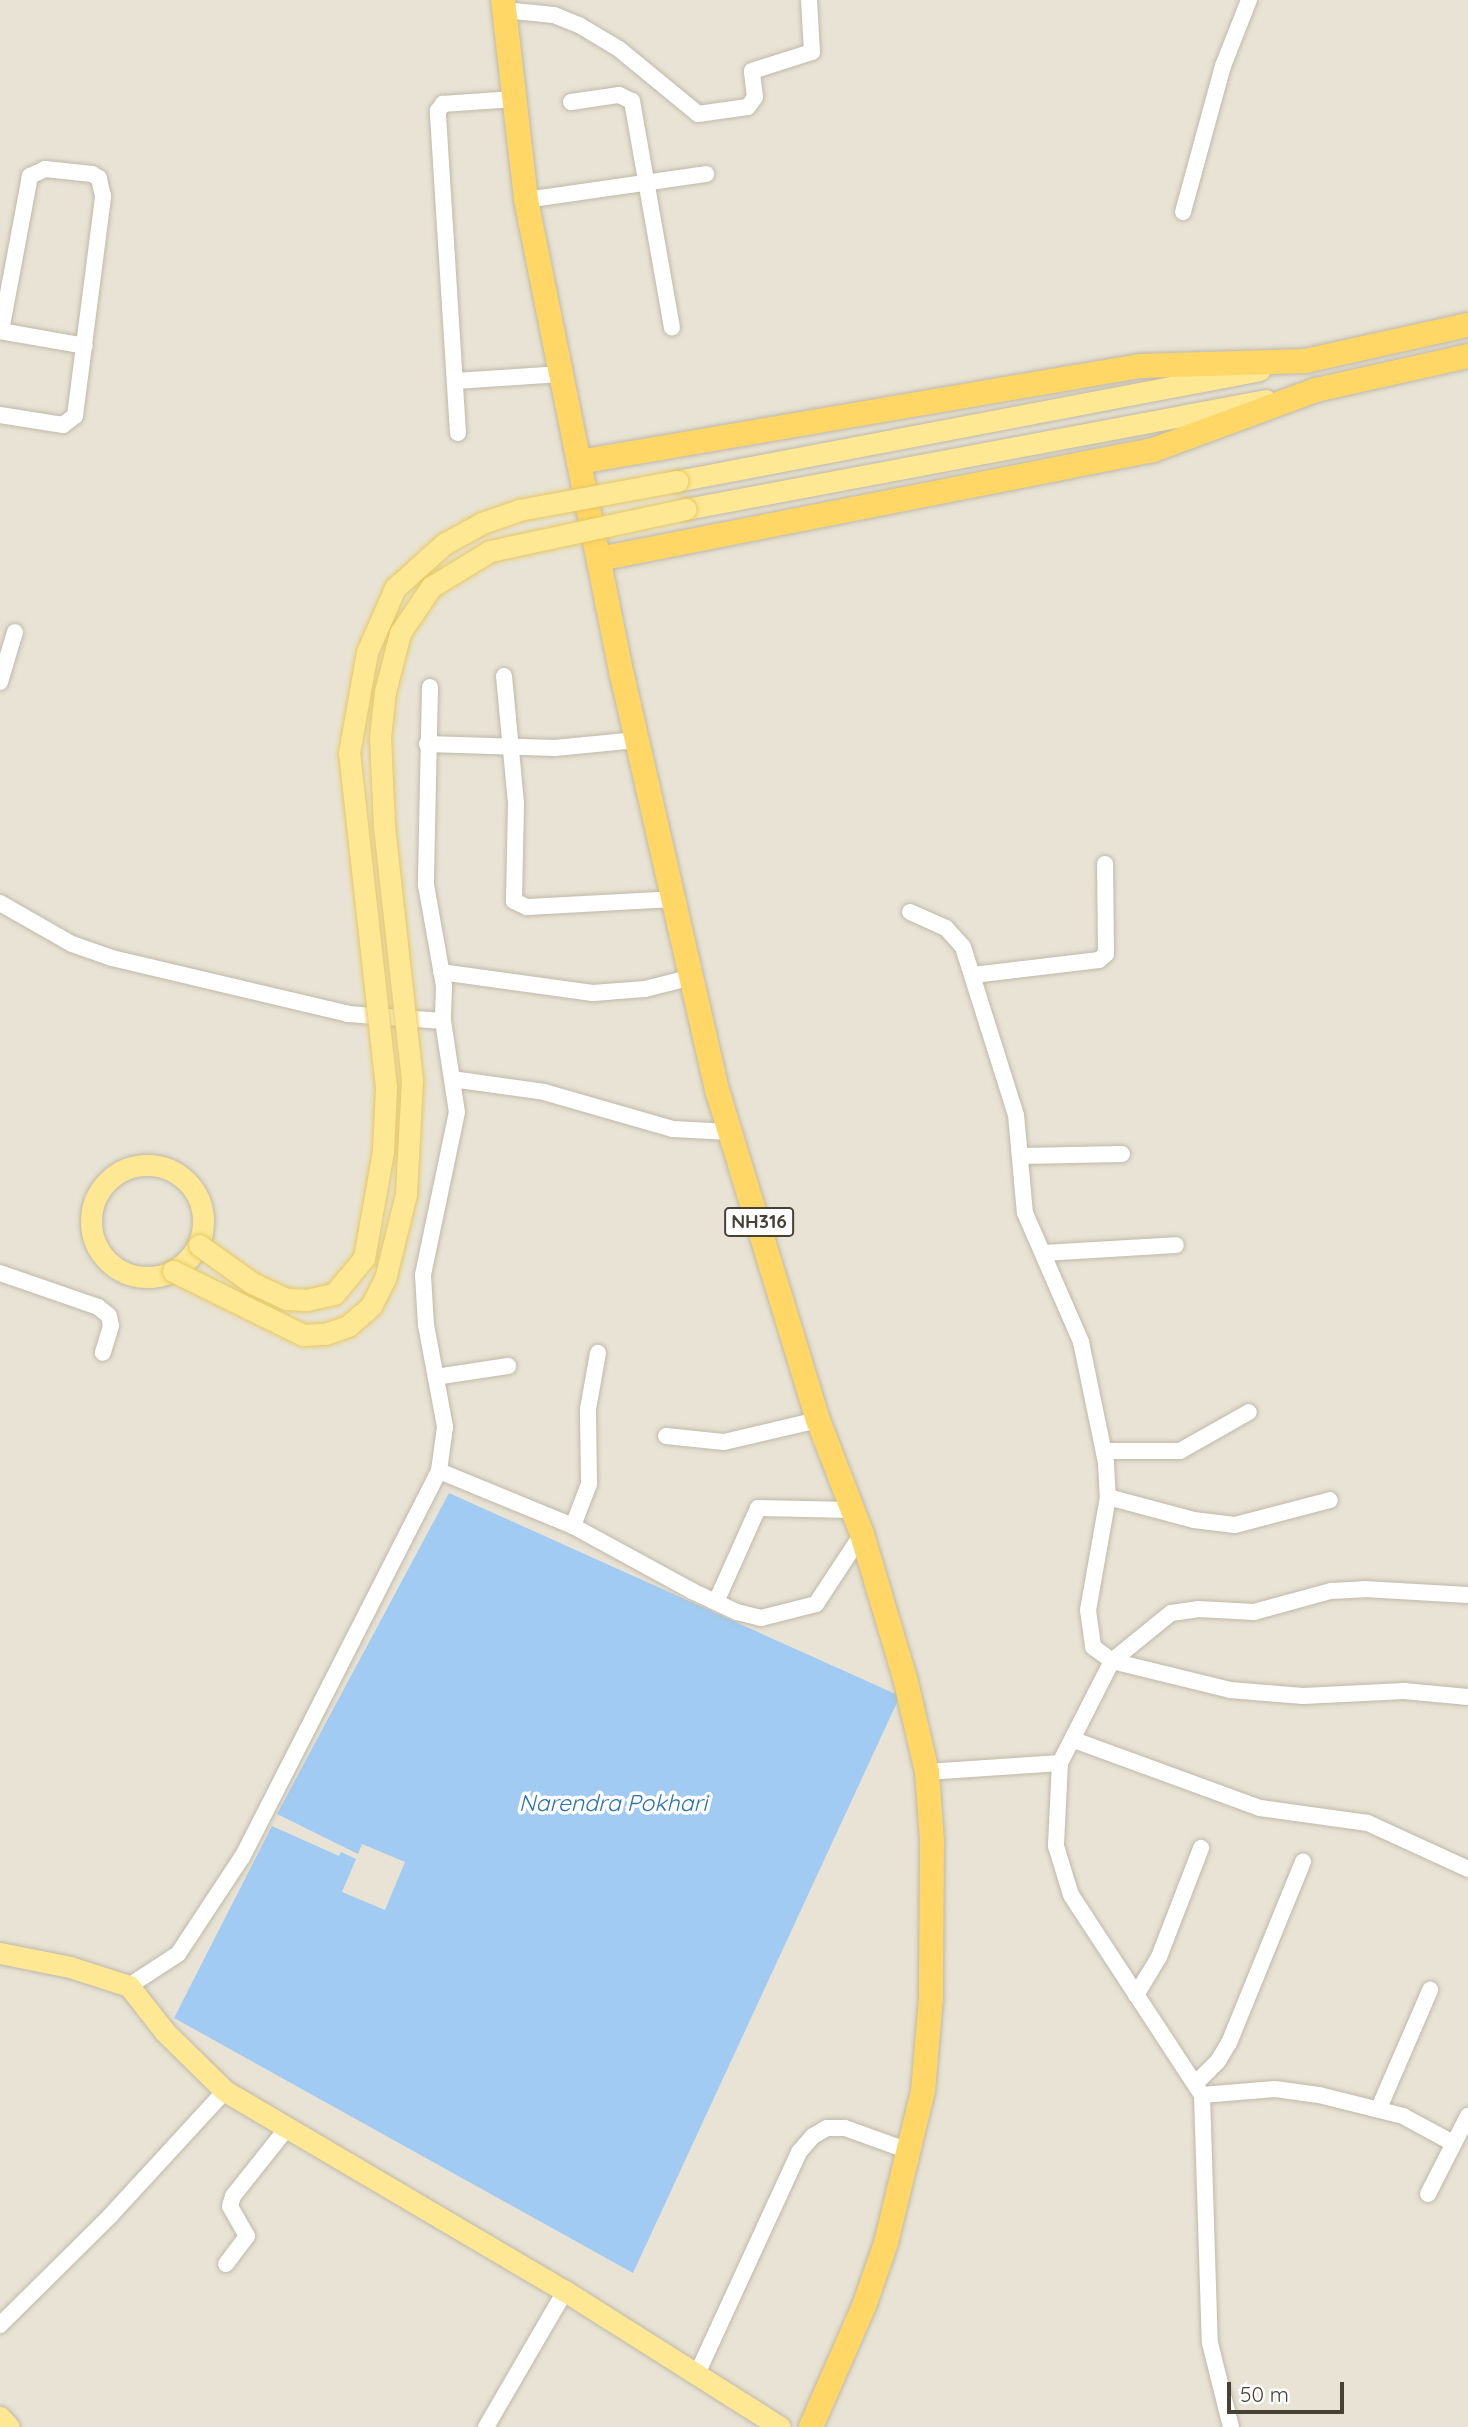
<!DOCTYPE html>
<html>
<head>
<meta charset="utf-8">
<style>
  body { margin:0 }
  #map { position:relative; width:1468px; height:2427px; overflow:hidden; background:#f4f1e6; font-family:Quicksand,sans-serif }
  div>[style] { position:absolute }
  .residential>* { inset:0; background:#e8e3d4; transform-origin:0 0 }
  .water>* { inset:0; background:#a1cbf2 }
  .roads { filter:drop-shadow(0 0 2px #bfb9a9) drop-shadow(0 0 2px #bfb9a9) }
  .minor>* { height:16px; margin:-8px; padding:0 8px; transform-origin:8px; border-radius:8px; background:#fff }
  .major>* { height:21px; margin:-10.5px; padding:0 10.5px; transform-origin:10.5px; border-radius:10.5px; background:#ffe894 }
  .major>.ring { margin:-10.5px; padding:0; box-sizing:content-box; background:none; border:21px solid #ffe894; border-radius:50% }
  .highway>* { height:24px; margin:-12px; padding:0 12px; transform-origin:12px; border-radius:12px; background:#ffd766 }
  .bridges { filter:drop-shadow(0 0 2px #e7c861) drop-shadow(0 0 2px #e7c861) }
  .major-bridge>* { height:21px; margin:-10.5px; padding:0 10.5px; transform-origin:10.5px; border-radius:10.5px; background:#ffe894 }
  span { translate:-50% -50%; white-space:nowrap; text-align:center; line-height:1.15; -webkit-text-stroke:7px #fff; paint-order:stroke }
  .shield-label span { padding:2px 5px; background:#fff; border:2px solid; border-radius:5px; -webkit-text-stroke-width:0 }
  .shield-label { font-size:19px; color:#474135; font-weight:700 }
  .water-label { font-size:23px; color:#2b71b6; font-style:italic }
  .scale { position:absolute; left:1227px; top:2382px; width:117px; height:32px; box-sizing:border-box; border:4px solid #474135; border-top:0; padding-left:9px; font-size:21px; line-height:24px; white-space:nowrap; color:#474135; -webkit-text-stroke:5px #fff; paint-order:stroke }
</style>
</head>
<body>
<div id="map">
  <div class="residential">
    <div style="left:0;top:0;width:1468px;height:2427px"></div>
  </div>
  <div class="water">
    <div style="clip-path:polygon(449px 1493px,900px 1696px,633px 2273px,174px 2018px,272px 1826px,339px 1856px,341px 1852px,356px 1859px,342px 1892px,385px 1910px,405px 1862px,362px 1844px,358px 1854px,277px 1814px)"></div>
  </div>
  <div class="roads">
    <div class="minor">
      <div style="left:504px;top:10px;width:50px;rotate:5.7deg"></div>
      <div style="left:554px;top:15px;width:27px;rotate:22deg"></div>
      <div style="left:579px;top:25px;width:47px;rotate:31deg"></div>
      <div style="left:619px;top:49px;width:102px;rotate:39.4deg"></div>
      <div style="left:698px;top:114px;width:50px;rotate:-8deg"></div>
      <div style="left:748px;top:107px;width:12px;rotate:-55deg"></div>
      <div style="left:755px;top:97px;width:26px;rotate:-97deg"></div>
      <div style="left:752px;top:71px;width:63px;rotate:-17.6deg"></div>
      <div style="left:812px;top:52px;width:52px;rotate:-93.3deg"></div>
      <div style="left:571px;top:102px;width:49px;rotate:-8.3deg"></div>
      <div style="left:619px;top:95px;width:14px;rotate:25deg"></div>
      <div style="left:632px;top:101px;width:230px;rotate:80deg"></div>
      <div style="left:526px;top:200px;width:182px;rotate:-8.2deg"></div>
      <div style="left:1183px;top:212px;width:151px;rotate:-74.7deg"></div>
      <div style="left:1223px;top:66px;width:71px;rotate:-68.5deg"></div>
      <div style="left:0;top:331px;width:86px;rotate:10deg"></div>
      <div style="left:456px;top:381px;width:105px;rotate:-3.8deg"></div>
      <div style="left:0;top:415px;width:64px;rotate:9deg"></div>
      <div style="left:63px;top:425px;width:15px;rotate:-37deg"></div>
      <div style="left:75px;top:416px;width:222px;rotate:-82.7deg"></div>
      <div style="left:103px;top:196px;width:18px;rotate:-103deg"></div>
      <div style="left:99px;top:178px;width:8px;rotate:-150deg"></div>
      <div style="left:92px;top:174px;width:47px;rotate:-173.9deg"></div>
      <div style="left:45px;top:169px;width:17px;rotate:155deg"></div>
      <div style="left:30px;top:176px;width:158px;rotate:100.6deg"></div>
      <div style="left:458px;top:433px;width:323px;rotate:-93.6deg"></div>
      <div style="left:438px;top:111px;width:9px;rotate:-54deg"></div>
      <div style="left:443px;top:104px;width:70px;rotate:-4.1deg"></div>
      <div style="left:504px;top:676px;width:129px;rotate:84.6deg"></div>
      <div style="left:516px;top:804px;width:97px;rotate:91.2deg"></div>
      <div style="left:514px;top:901px;width:14px;rotate:25deg"></div>
      <div style="left:527px;top:907px;width:147px;rotate:-3.1deg"></div>
      <div style="left:0;top:682px;width:52px;rotate:-73.3deg"></div>
      <div style="left:430px;top:687px;width:198px;rotate:91.2deg"></div>
      <div style="left:426px;top:885px;width:103px;rotate:79.9deg"></div>
      <div style="left:444px;top:986px;width:35px;rotate:92deg"></div>
      <div style="left:427px;top:744px;width:128px;rotate:1.8deg"></div>
      <div style="left:555px;top:748px;width:82px;rotate:-5.6deg"></div>
      <div style="left:0;top:903px;width:83px;rotate:29.7deg"></div>
      <div style="left:72px;top:944px;width:42px;rotate:19.3deg"></div>
      <div style="left:112px;top:958px;width:243px;rotate:13.3deg"></div>
      <div style="left:348px;top:1014px;width:95px;rotate:4.2deg"></div>
      <div style="left:443px;top:1021px;width:92px;rotate:81.3deg"></div>
      <div style="left:457px;top:1112px;width:167px;rotate:101.8deg"></div>
      <div style="left:423px;top:1275px;width:50px;rotate:86.6deg"></div>
      <div style="left:426px;top:1325px;width:104px;rotate:79.4deg"></div>
      <div style="left:445px;top:1427px;width:44px;rotate:97.8deg"></div>
      <div style="left:439px;top:1471px;width:433px;rotate:117deg"></div>
      <div style="left:242px;top:1857px;width:116px;rotate:123.4deg"></div>
      <div style="left:178px;top:1954px;width:59px;rotate:146.9deg"></div>
      <div style="left:910px;top:912px;width:39px;rotate:24deg"></div>
      <div style="left:946px;top:928px;width:25px;rotate:48deg"></div>
      <div style="left:963px;top:947px;width:176px;rotate:72.5deg"></div>
      <div style="left:1016px;top:1115px;width:98px;rotate:84.8deg"></div>
      <div style="left:1025px;top:1213px;width:141px;rotate:66.5deg"></div>
      <div style="left:1081px;top:1342px;width:124px;rotate:78.3deg"></div>
      <div style="left:1106px;top:1463px;width:34px;rotate:87deg"></div>
      <div style="left:1108px;top:1497px;width:115px;rotate:100deg"></div>
      <div style="left:1088px;top:1610px;width:37px;rotate:82deg"></div>
      <div style="left:1093px;top:1647px;width:24px;rotate:36deg"></div>
      <div style="left:1112px;top:1661px;width:122px;rotate:13.8deg"></div>
      <div style="left:1230px;top:1690px;width:73px;rotate:4.7deg"></div>
      <div style="left:1303px;top:1696px;width:101px;rotate:-2.8deg"></div>
      <div style="left:1404px;top:1691px;width:64px;rotate:5.4deg"></div>
      <div style="left:441px;top:972px;width:153px;rotate:7.9deg"></div>
      <div style="left:593px;top:993px;width:52px;rotate:-4.4deg"></div>
      <div style="left:645px;top:989px;width:49px;rotate:-14.3deg"></div>
      <div style="left:973px;top:975px;width:127px;rotate:-6.8deg"></div>
      <div style="left:1099px;top:960px;width:9px;rotate:-41deg"></div>
      <div style="left:1106px;top:954px;width:90px;rotate:-90.6deg"></div>
      <div style="left:452px;top:1079px;width:93px;rotate:8deg"></div>
      <div style="left:544px;top:1092px;width:134px;rotate:16deg"></div>
      <div style="left:673px;top:1129px;width:57px;rotate:3deg"></div>
      <div style="left:1020px;top:1156px;width:102px;rotate:-1.1deg"></div>
      <div style="left:1043px;top:1253px;width:133px;rotate:-3.4deg"></div>
      <div style="left:0;top:1273px;width:104px;rotate:19.1deg"></div>
      <div style="left:98px;top:1307px;width:14px;rotate:39deg"></div>
      <div style="left:109px;top:1316px;width:10px;rotate:79deg"></div>
      <div style="left:111px;top:1326px;width:28px;rotate:107deg"></div>
      <div style="left:436px;top:1377px;width:73px;rotate:-8.7deg"></div>
      <div style="left:666px;top:1436px;width:58px;rotate:5.9deg"></div>
      <div style="left:724px;top:1442px;width:97px;rotate:-13.2deg"></div>
      <div style="left:1104px;top:1451px;width:76px"></div>
      <div style="left:1180px;top:1451px;width:79px;rotate:-29.5deg"></div>
      <div style="left:439px;top:1471px;width:145px;rotate:22.3deg"></div>
      <div style="left:573px;top:1526px;width:136px;rotate:28.6deg"></div>
      <div style="left:692px;top:1591px;width:50px;rotate:25deg"></div>
      <div style="left:737px;top:1612px;width:25px;rotate:14deg"></div>
      <div style="left:761px;top:1618px;width:57px;rotate:-14.3deg"></div>
      <div style="left:816px;top:1604px;width:84px;rotate:-56.7deg"></div>
      <div style="left:1108px;top:1497px;width:89px;rotate:15deg"></div>
      <div style="left:1194px;top:1520px;width:41px;rotate:7deg"></div>
      <div style="left:1235px;top:1525px;width:98px;rotate:-14.7deg"></div>
      <div style="left:573px;top:1526px;width:45px;rotate:-69.1deg"></div>
      <div style="left:589px;top:1484px;width:75px;rotate:-90.8deg"></div>
      <div style="left:588px;top:1409px;width:57px;rotate:-79.9deg"></div>
      <div style="left:716px;top:1602px;width:103px;rotate:-65.9deg"></div>
      <div style="left:758px;top:1508px;width:94px;rotate:1.2deg"></div>
      <div style="left:1074px;top:1740px;width:198px;rotate:20.1deg"></div>
      <div style="left:1260px;top:1808px;width:109px;rotate:7.9deg"></div>
      <div style="left:1368px;top:1823px;width:110px;rotate:24.7deg"></div>
      <div style="left:1060px;top:1763px;width:83px;rotate:92.8deg"></div>
      <div style="left:1056px;top:1846px;width:51px;rotate:73deg"></div>
      <div style="left:1071px;top:1895px;width:239px;rotate:56.8deg"></div>
      <div style="left:1202px;top:2095px;width:248px;rotate:88.2deg"></div>
      <div style="left:1210px;top:2343px;width:87px;rotate:76deg"></div>
      <div style="left:927px;top:1772px;width:133px;rotate:-3.9deg"></div>
      <div style="left:1060px;top:1763px;width:114px;rotate:-63deg"></div>
      <div style="left:1112px;top:1661px;width:76px;rotate:-39.1deg"></div>
      <div style="left:1171px;top:1613px;width:27px;rotate:-8deg"></div>
      <div style="left:1198px;top:1609px;width:56px;rotate:3.1deg"></div>
      <div style="left:1254px;top:1612px;width:80px;rotate:-15.3deg"></div>
      <div style="left:1331px;top:1591px;width:33px;rotate:-3deg"></div>
      <div style="left:1364px;top:1589px;width:104px;rotate:3.3deg"></div>
      <div style="left:1136px;top:1995px;width:44px;rotate:-58.8deg"></div>
      <div style="left:1159px;top:1957px;width:117px;rotate:-68.9deg"></div>
      <div style="left:1196px;top:2083px;width:31px;rotate:-45deg"></div>
      <div style="left:1218px;top:2061px;width:21px;rotate:-59deg"></div>
      <div style="left:1229px;top:2043px;width:196px;rotate:-67.8deg"></div>
      <div style="left:1202px;top:2095px;width:73px;rotate:-4.7deg"></div>
      <div style="left:1275px;top:2089px;width:44px;rotate:7.8deg"></div>
      <div style="left:1319px;top:2095px;width:87px;rotate:14deg"></div>
      <div style="left:1403px;top:2116px;width:57px;rotate:28.4deg"></div>
      <div style="left:1379px;top:2108px;width:129px;rotate:-66.6deg"></div>
      <div style="left:1428px;top:2194px;width:88px;rotate:-62.9deg"></div>
      <div style="left:226px;top:2264px;width:35px;rotate:-53deg"></div>
      <div style="left:247px;top:2236px;width:34px;rotate:-120deg"></div>
      <div style="left:230px;top:2206px;width:10px;rotate:-73deg"></div>
      <div style="left:233px;top:2196px;width:87px;rotate:-51.5deg"></div>
      <div style="left:0;top:2325px;width:155px;rotate:-44.7deg"></div>
      <div style="left:110px;top:2216px;width:170px;rotate:-47.4deg"></div>
      <div style="left:697px;top:2374px;width:244px;rotate:-65.3deg"></div>
      <div style="left:799px;top:2152px;width:21px;rotate:-49deg"></div>
      <div style="left:813px;top:2136px;width:16px;rotate:-30deg"></div>
      <div style="left:827px;top:2128px;width:18px"></div>
      <div style="left:845px;top:2128px;width:68px;rotate:19.8deg"></div>
      <div style="left:486px;top:2427px;width:157px;rotate:-59.8deg"></div>
    </div>
    <div class="major">
      <div style="left:677px;top:481px;width:593px;rotate:-10.78deg"></div>
      <div style="left:686px;top:509px;width:590px;rotate:-10.64deg"></div>
      <div class="ring" style="left:91px;top:1165px;width:91px;height:91px"></div>
      <div style="left:0;top:1953px;width:71px;rotate:11.3deg"></div>
      <div style="left:70px;top:1967px;width:62px;rotate:17.9deg"></div>
      <div style="left:129px;top:1986px;width:58px;rotate:52deg"></div>
      <div style="left:165px;top:2032px;width:84px;rotate:44.5deg"></div>
      <div style="left:225px;top:2091px;width:394px;rotate:30.5deg"></div>
      <div style="left:565px;top:2291px;width:254px;rotate:32.3deg"></div>
      <div style="left:0;top:2417px;width:13px;rotate:48deg"></div>
    </div>
    <div class="highway">
      <div style="left:503px;top:0;width:201px;rotate:83.4deg"></div>
      <div style="left:526px;top:200px;width:485px;rotate:78.6deg"></div>
      <div style="left:622px;top:675px;width:429px;rotate:77.1deg"></div>
      <div style="left:718px;top:1093px;width:342px;rotate:73deg"></div>
      <div style="left:818px;top:1420px;width:122px;rotate:68.9deg"></div>
      <div style="left:862px;top:1534px;width:154px;rotate:73.4deg"></div>
      <div style="left:906px;top:1682px;width:92px;rotate:76.9deg"></div>
      <div style="left:927px;top:1772px;width:68px;rotate:85.8deg"></div>
      <div style="left:932px;top:1840px;width:158px;rotate:90.4deg"></div>
      <div style="left:931px;top:1998px;width:93px;rotate:94.9deg"></div>
      <div style="left:923px;top:2091px;width:156px;rotate:103.7deg"></div>
      <div style="left:886px;top:2243px;width:67px;rotate:109.2deg"></div>
      <div style="left:864px;top:2306px;width:132px;rotate:113.7deg"></div>
      <div style="left:579px;top:462px;width:569px;rotate:-9.71deg"></div>
      <div style="left:1140px;top:366px;width:165px;rotate:-1.7deg"></div>
      <div style="left:1305px;top:361px;width:167px;rotate:-12.5deg"></div>
      <div style="left:599px;top:559px;width:565px;rotate:-11.13deg"></div>
      <div style="left:1153px;top:450px;width:174px;rotate:-20.2deg"></div>
      <div style="left:1316px;top:390px;width:156px;rotate:-12.6deg"></div>
    </div>
  </div>
  <div class="bridges">
    <div class="major-bridge">
      <div style="left:199px;top:1245px;width:65px;rotate:35.6deg"></div>
      <div style="left:252px;top:1283px;width:38px;rotate:25deg"></div>
      <div style="left:287px;top:1299px;width:20px;rotate:3deg"></div>
      <div style="left:307px;top:1300px;width:28px;rotate:-13deg"></div>
      <div style="left:334px;top:1294px;width:47px;rotate:-50.2deg"></div>
      <div style="left:364px;top:1258px;width:109px;rotate:-79.9deg"></div>
      <div style="left:383px;top:1151px;width:64px;rotate:-87.3deg"></div>
      <div style="left:386px;top:1087px;width:336px;rotate:-96.3deg"></div>
      <div style="left:349px;top:753px;width:103px;rotate:-79.9deg"></div>
      <div style="left:367px;top:652px;width:70px;rotate:-66.4deg"></div>
      <div style="left:395px;top:588px;width:66px;rotate:-41.9deg"></div>
      <div style="left:444px;top:544px;width:43px;rotate:-28.9deg"></div>
      <div style="left:482px;top:523px;width:39px;rotate:-19deg"></div>
      <div style="left:519px;top:510px;width:161px;rotate:-10.4deg"></div>
      <div style="left:173px;top:1271px;width:145px;rotate:26.2deg"></div>
      <div style="left:303px;top:1335px;width:22px;rotate:-3deg"></div>
      <div style="left:325px;top:1334px;width:24px;rotate:-19deg"></div>
      <div style="left:348px;top:1326px;width:30px;rotate:-41deg"></div>
      <div style="left:371px;top:1306px;width:30px;rotate:-63deg"></div>
      <div style="left:385px;top:1279px;width:88px;rotate:-76.1deg"></div>
      <div style="left:406px;top:1194px;width:114px;rotate:-87deg"></div>
      <div style="left:412px;top:1080px;width:257px;rotate:-96.3deg"></div>
      <div style="left:384px;top:825px;width:88px;rotate:-92.6deg"></div>
      <div style="left:380px;top:737px;width:45px;rotate:-83.7deg"></div>
      <div style="left:385px;top:692px;width:61px;rotate:-75.7deg"></div>
      <div style="left:400px;top:633px;width:55px;rotate:-56deg"></div>
      <div style="left:431px;top:587px;width:69px;rotate:-31.4deg"></div>
      <div style="left:490px;top:551px;width:200px;rotate:-12.1deg"></div>
    </div>
  </div>
  <div class="shield-label">
    <span style="left:759px;top:1222px">NH316</span>
  </div>
  <div class="water-label">
    <span style="left:613px;top:1803px">Narendra Pokhari</span>
  </div>
  <div class="scale">50 m</div>
</div>
</body>
</html>
